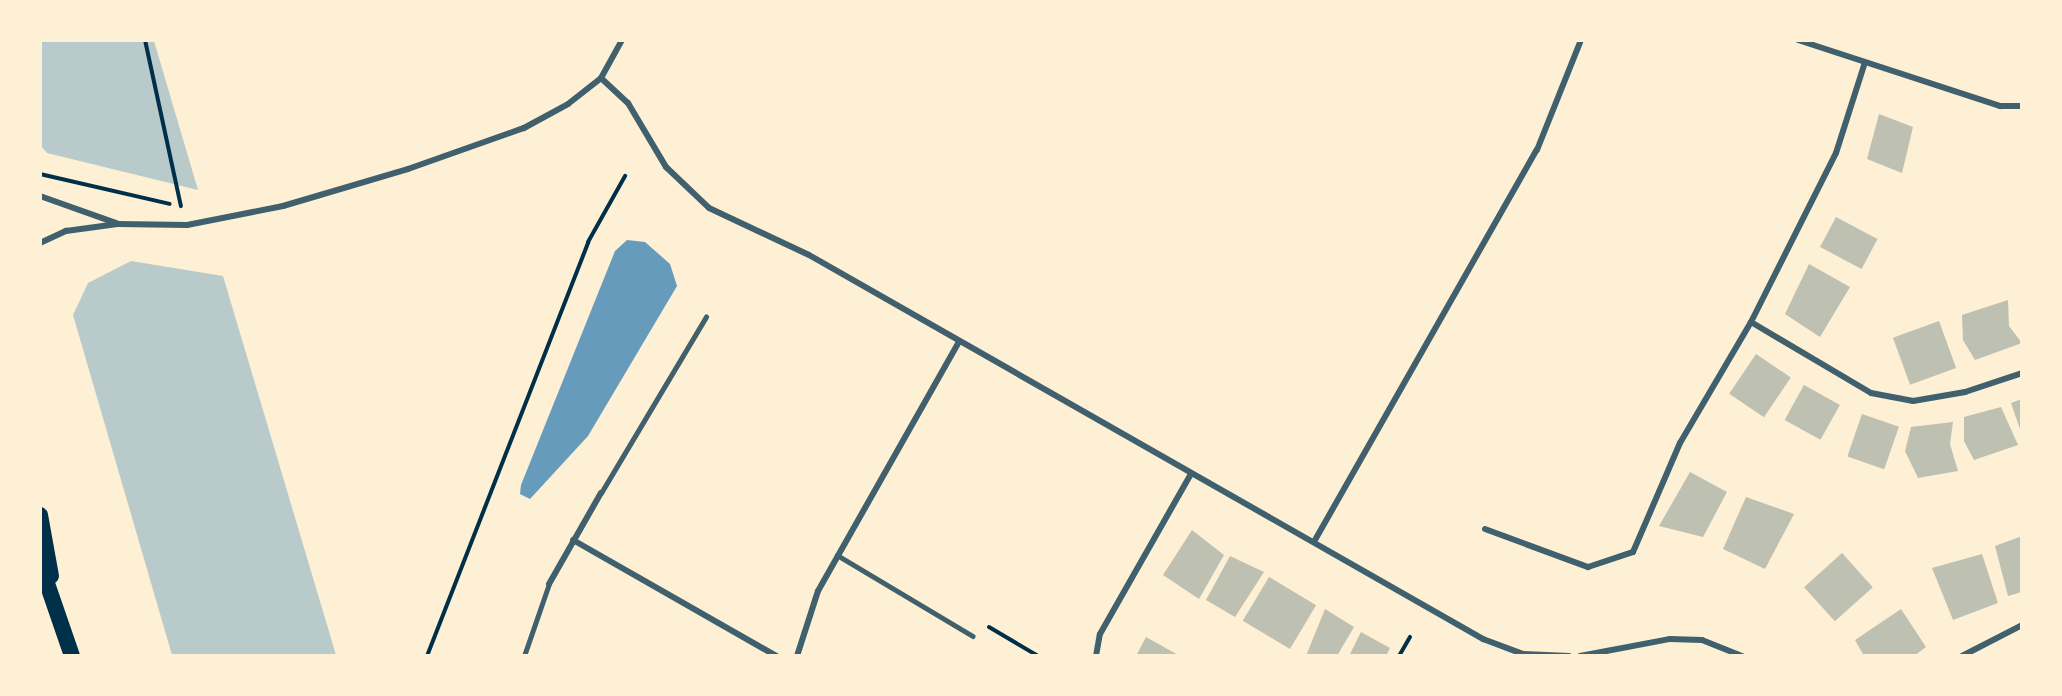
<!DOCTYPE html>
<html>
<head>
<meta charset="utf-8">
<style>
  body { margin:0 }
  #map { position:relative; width:2062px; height:696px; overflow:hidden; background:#fdf0d5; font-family:Manrope,sans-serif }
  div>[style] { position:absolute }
  .green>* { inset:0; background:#b9caca }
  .water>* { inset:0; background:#669bbc }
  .building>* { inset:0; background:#bec0b2; transform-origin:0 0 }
  .path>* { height:4px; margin:-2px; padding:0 2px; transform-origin:2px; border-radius:2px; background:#003049 }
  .service>* { height:4.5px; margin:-2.25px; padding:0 2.25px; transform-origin:2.25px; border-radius:2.25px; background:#3f606c }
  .minor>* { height:6px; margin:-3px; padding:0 3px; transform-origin:3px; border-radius:3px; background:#3f606c }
  .trunk>* { height:16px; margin:-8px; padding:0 8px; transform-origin:8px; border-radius:8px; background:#003049 }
  span { translate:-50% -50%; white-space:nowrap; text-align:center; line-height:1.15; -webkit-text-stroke:4.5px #fdf0d5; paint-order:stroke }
  .frame { position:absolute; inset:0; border:42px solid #fdf0d5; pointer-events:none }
</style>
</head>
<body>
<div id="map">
  <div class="green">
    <div style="clip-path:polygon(41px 41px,154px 41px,198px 190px,47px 153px,41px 146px)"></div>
    <div style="clip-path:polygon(131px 261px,223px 276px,336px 655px,172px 655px,73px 315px,88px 283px)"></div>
  </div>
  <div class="water">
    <div style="clip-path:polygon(627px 240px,645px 242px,670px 264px,677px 286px,588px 436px,530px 499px,520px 494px,521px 485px,615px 251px)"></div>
  </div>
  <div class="building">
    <div style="clip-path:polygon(1879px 114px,1913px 127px,1902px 173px,1867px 159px)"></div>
    <div style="left:1836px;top:217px;width:47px;height:34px;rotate:28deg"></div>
    <div style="clip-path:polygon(1809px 264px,1850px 287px,1820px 337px,1785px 314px)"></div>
    <div style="clip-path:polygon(2008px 300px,2009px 326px,2022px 343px,1975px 360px,1963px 340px,1962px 315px)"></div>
    <div style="left:1939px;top:321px;width:50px;height:49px;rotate:70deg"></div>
    <div style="left:1756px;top:354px;width:42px;height:48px;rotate:34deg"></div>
    <div style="left:1804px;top:385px;width:41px;height:40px;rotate:29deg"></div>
    <div style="clip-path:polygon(2022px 399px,2022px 432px,2021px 432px,2011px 403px)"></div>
    <div style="clip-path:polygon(2001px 407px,2018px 445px,1974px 460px,1964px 441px,1964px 417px)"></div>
    <div style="left:1862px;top:414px;width:39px;height:45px;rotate:19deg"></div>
    <div style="clip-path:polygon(1953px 422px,1950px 444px,1958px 471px,1918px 478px,1905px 451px,1911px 427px)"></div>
    <div style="clip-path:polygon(1690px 472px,1727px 492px,1703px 537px,1659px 526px)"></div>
    <div style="clip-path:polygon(1746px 497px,1794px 514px,1765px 569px,1723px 549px)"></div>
    <div style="clip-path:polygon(1192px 530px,1224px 555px,1199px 599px,1163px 575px)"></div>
    <div style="clip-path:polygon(2022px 536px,2022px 592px,2008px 596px,1995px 546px)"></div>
    <div style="left:1842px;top:553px;width:46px;height:51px;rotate:48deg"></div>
    <div style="clip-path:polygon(1982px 554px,1998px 603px,1953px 620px,1932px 568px)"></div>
    <div style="clip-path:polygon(1230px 556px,1264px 572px,1235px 617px,1206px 600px)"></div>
    <div style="left:1269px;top:577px;width:55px;height:51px;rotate:31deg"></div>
    <div style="clip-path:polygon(1325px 609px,1354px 627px,1337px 656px,1306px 656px)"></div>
    <div style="clip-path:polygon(1901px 609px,1926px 647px,1914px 656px,1864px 656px,1855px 640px)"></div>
    <div style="clip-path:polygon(1361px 632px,1390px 648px,1386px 656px,1349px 656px)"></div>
    <div style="clip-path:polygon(1146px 637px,1180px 656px,1136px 656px)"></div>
  </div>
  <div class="path">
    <div style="left:145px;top:40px;width:170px;rotate:77.8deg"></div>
    <div style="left:40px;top:174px;width:133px;rotate:13deg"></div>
    <div style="left:989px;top:627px;width:57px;rotate:30.6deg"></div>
    <div style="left:427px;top:656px;width:444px;rotate:-68.7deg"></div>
    <div style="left:588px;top:242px;width:76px;rotate:-60.7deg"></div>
    <div style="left:1399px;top:656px;width:22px;rotate:-60deg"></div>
  </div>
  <div class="service">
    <div style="left:601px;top:493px;width:205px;rotate:-59.2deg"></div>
    <div style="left:837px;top:555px;width:158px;rotate:30.8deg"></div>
    <div style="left:524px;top:656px;width:76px;rotate:-70.9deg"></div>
  </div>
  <div class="minor">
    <div style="left:1798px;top:40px;width:213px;rotate:18.1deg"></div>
    <div style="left:2000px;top:106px;width:22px"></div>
    <div style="left:601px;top:78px;width:37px;rotate:43deg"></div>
    <div style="left:628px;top:103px;width:74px;rotate:59.3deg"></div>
    <div style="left:666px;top:167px;width:59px;rotate:43.6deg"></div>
    <div style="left:709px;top:208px;width:110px;rotate:25.2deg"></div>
    <div style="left:809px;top:255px;width:776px;rotate:29.67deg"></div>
    <div style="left:1483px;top:639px;width:43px;rotate:20.6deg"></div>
    <div style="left:1523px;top:654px;width:46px;rotate:2.5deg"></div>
    <div style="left:40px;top:196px;width:81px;rotate:19.6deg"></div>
    <div style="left:40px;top:243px;width:29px;rotate:-25deg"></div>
    <div style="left:66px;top:231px;width:52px;rotate:-7.7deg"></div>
    <div style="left:118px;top:224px;width:69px;rotate:0.8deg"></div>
    <div style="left:187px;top:225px;width:98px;rotate:-11.2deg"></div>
    <div style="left:283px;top:206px;width:130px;rotate:-16.5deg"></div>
    <div style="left:408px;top:169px;width:123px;rotate:-19.5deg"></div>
    <div style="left:524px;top:128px;width:50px;rotate:-28.6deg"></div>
    <div style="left:568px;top:104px;width:42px;rotate:-38.2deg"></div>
    <div style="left:601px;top:78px;width:43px;rotate:-61.1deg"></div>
    <div style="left:1751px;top:322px;width:139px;rotate:30.6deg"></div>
    <div style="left:1871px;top:393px;width:43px;rotate:10.8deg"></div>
    <div style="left:1913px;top:401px;width:53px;rotate:-9.8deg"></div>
    <div style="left:1965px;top:392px;width:60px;rotate:-18.4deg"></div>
    <div style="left:1485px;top:529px;width:110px;rotate:20.3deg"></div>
    <div style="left:1588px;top:567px;width:47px;rotate:-18.4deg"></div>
    <div style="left:1633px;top:552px;width:119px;rotate:-66.7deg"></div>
    <div style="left:1680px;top:443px;width:140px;rotate:-59.6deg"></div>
    <div style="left:1751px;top:322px;width:189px;rotate:-63.3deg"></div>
    <div style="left:1836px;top:153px;width:92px;rotate:-72.3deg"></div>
    <div style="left:573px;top:540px;width:234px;rotate:29.7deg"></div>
    <div style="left:1315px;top:540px;width:449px;rotate:-60.4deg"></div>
    <div style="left:1537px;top:150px;width:118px;rotate:-68.2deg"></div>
    <div style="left:549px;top:584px;width:105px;rotate:-60.3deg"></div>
    <div style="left:797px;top:656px;width:68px;rotate:-72.1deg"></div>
    <div style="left:818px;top:591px;width:286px;rotate:-60.5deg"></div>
    <div style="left:1096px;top:656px;width:22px;rotate:-80deg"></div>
    <div style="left:1100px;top:634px;width:184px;rotate:-60.4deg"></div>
    <div style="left:1580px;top:656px;width:92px;rotate:-10.7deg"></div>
    <div style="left:1670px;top:639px;width:32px;rotate:2deg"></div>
    <div style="left:1702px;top:640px;width:43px;rotate:21.8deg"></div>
    <div style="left:1962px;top:656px;width:68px;rotate:-27.3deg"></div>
  </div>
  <div class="trunk">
    <div style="left:40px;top:515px;width:62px;rotate:79.8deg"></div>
    <div style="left:40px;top:563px;width:98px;rotate:71deg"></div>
  </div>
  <div class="frame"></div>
</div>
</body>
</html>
